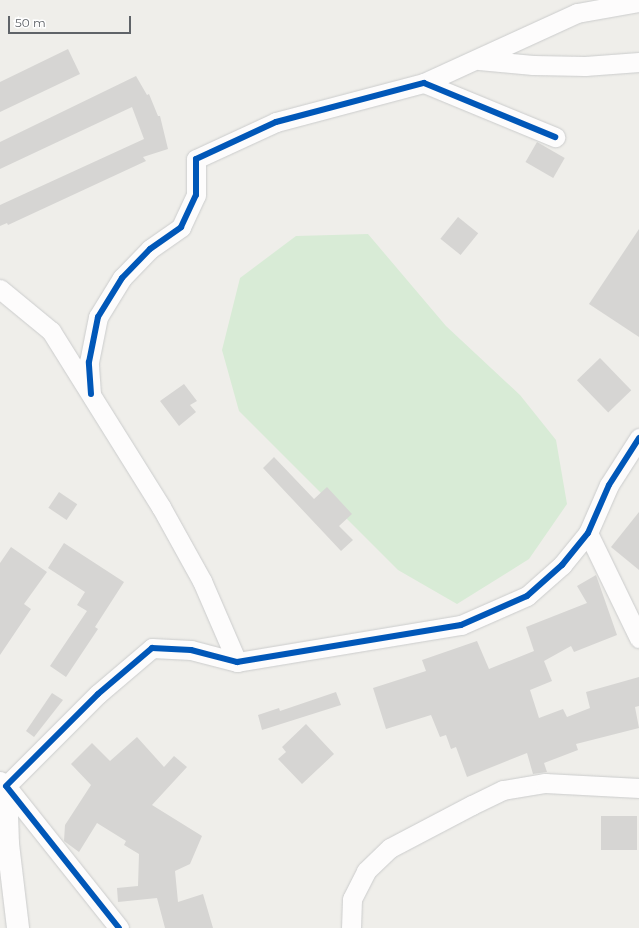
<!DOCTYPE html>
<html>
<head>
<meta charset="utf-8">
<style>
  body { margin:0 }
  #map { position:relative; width:639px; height:928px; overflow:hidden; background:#efeeea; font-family:Montserrat,sans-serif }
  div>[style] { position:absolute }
  .green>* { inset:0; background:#d8ebd6 }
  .building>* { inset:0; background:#d6d5d3; transform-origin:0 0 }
  .roads { filter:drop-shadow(0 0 1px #cbcccc) drop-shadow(0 0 1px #cbcccc) }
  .street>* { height:19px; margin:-9.5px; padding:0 9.5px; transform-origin:9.5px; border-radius:9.5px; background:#fdfcfc }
  .secondary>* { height:22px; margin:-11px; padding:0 11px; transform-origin:11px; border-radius:11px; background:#fdfcfc }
  .cycleway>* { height:6px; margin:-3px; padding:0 3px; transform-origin:3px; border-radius:3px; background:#0057b8 }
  span { translate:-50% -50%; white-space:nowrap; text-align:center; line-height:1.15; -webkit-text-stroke:3px #fff; paint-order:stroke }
  .scale { position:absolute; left:8px; top:16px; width:123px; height:18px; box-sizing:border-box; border:2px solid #5f6368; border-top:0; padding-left:5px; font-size:12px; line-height:14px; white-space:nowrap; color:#5f6368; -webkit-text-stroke:3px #fff; paint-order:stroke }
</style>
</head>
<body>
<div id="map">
  <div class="green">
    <div style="clip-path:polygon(368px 234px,446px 326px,520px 395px,556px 440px,567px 504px,529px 559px,457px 604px,398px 570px,239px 411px,222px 350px,240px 278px,296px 236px)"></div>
  </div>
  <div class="building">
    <div style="clip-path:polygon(68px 49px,80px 74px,0 112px,0 82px)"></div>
    <div style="clip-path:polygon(136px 76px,147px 95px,149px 94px,158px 116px,160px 116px,168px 149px,143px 157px,146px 161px,8px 225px,7px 223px,0 226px,0 205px,144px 139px,132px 107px,0 169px,0 142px)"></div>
    <div style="left:537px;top:142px;width:32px;height:23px;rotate:30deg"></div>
    <div style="left:458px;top:217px;width:26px;height:28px;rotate:39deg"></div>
    <div style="clip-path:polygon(639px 229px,639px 337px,589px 304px)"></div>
    <div style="left:600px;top:358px;width:45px;height:32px;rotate:46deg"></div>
    <div style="clip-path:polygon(184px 384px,197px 401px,190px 405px,196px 412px,179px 426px,160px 401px)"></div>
    <div style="clip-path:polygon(274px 457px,314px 499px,327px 487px,352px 514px,339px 526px,353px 540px,341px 551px,263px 468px)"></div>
    <div style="left:59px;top:492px;width:22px;height:19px;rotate:34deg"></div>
    <div style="clip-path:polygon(639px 512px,639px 570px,611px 547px)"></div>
    <div style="clip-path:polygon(64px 543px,124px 582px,95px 627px,98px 629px,66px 677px,50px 666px,87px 611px,77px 605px,85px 592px,48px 568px)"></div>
    <div style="clip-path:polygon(11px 547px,47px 572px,24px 604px,31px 609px,0 655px,0 563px)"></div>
    <div style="clip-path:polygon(596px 575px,617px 635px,574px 652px,571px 646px,544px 661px,552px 681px,530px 690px,539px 718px,563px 709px,567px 717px,590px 708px,586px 692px,639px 677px,639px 706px,635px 707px,639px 728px,576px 744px,578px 750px,544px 763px,547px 772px,533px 774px,527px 753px,467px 777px,456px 747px,451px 749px,446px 735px,440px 737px,431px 715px,386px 729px,373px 688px,426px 671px,422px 660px,477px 641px,489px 669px,534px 651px,526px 627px,587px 603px,577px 586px)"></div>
    <div style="clip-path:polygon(336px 692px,341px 705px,262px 730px,258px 715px,279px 708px,280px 711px)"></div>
    <div style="clip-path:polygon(52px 693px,63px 700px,34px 737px,26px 731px)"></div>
    <div style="clip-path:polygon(306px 724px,334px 754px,302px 784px,278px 759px,286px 752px,282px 747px)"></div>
    <div style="clip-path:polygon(137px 737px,164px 767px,174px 756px,187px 767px,152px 805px,202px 836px,190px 864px,175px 871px,178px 902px,203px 894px,213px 928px,165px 928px,157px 898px,118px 902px,117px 888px,138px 886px,139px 854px,124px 845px,126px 841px,97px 823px,79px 852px,64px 841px,65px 825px,91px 785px,71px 764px,92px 743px,110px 761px)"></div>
    <div style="left:601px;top:816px;width:36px;height:34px"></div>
  </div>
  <div class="roads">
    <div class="street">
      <div style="left:479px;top:60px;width:54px;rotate:5.3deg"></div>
      <div style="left:533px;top:65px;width:52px;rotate:1.1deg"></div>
      <div style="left:585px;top:66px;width:54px;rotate:-4.2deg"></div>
      <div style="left:424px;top:83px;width:168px;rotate:-24.6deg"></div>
      <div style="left:577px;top:13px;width:63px;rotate:-10.1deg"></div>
      <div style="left:0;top:289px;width:66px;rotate:39.5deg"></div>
      <div style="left:51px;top:331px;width:208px;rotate:58deg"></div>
      <div style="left:161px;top:507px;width:85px;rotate:61deg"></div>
      <div style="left:202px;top:581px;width:88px;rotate:66.6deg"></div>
      <div style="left:91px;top:394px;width:32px;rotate:-94deg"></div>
      <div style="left:89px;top:362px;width:46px;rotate:-78.7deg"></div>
      <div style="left:98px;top:317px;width:46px;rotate:-58.4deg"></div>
      <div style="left:122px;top:278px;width:40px;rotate:-46deg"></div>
      <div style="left:150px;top:249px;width:38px;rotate:-35deg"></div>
      <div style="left:181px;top:227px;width:35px;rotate:-65deg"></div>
      <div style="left:196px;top:195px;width:36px;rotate:-90deg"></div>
      <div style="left:196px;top:159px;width:88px;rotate:-24.8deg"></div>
      <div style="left:276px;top:122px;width:153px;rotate:-14.8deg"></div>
      <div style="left:424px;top:83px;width:142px;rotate:22.4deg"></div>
      <div style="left:588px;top:533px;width:117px;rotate:64.1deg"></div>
      <div style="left:119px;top:928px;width:181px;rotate:-128.5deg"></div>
      <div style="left:6px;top:786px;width:130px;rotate:-45deg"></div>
      <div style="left:98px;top:694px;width:71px;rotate:-40.4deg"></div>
      <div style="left:152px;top:648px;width:39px;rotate:3deg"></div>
      <div style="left:191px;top:650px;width:48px;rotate:14.6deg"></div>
      <div style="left:237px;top:662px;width:227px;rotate:-9.4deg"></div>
      <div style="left:461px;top:625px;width:72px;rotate:-23.7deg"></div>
      <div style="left:527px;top:596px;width:47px;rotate:-41.5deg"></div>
      <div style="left:562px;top:565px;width:41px;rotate:-50.9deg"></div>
      <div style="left:588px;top:533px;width:52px;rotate:-66.4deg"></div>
      <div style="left:609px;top:485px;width:56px;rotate:-57.4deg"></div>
      <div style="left:351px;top:928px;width:29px;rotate:-88deg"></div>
      <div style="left:352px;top:899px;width:31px;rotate:-63deg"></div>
      <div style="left:366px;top:871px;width:33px;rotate:-44deg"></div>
      <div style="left:390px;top:848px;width:93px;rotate:-27.7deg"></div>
      <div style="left:472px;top:805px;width:34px;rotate:-26deg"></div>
      <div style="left:503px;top:790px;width:43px;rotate:-9.5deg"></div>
      <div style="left:545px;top:783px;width:94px;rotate:3deg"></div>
    </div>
    <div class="secondary">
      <div style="left:0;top:783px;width:7px;rotate:27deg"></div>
      <div style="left:6px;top:786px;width:58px;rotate:88deg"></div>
      <div style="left:8px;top:844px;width:85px;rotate:83.2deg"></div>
    </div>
  </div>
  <div class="cycleway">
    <div style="left:91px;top:394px;width:32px;rotate:-94deg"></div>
    <div style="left:89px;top:362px;width:46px;rotate:-78.7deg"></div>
    <div style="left:98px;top:317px;width:46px;rotate:-58.4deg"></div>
    <div style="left:122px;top:278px;width:40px;rotate:-46deg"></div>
    <div style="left:150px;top:249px;width:38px;rotate:-35deg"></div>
    <div style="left:181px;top:227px;width:35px;rotate:-65deg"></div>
    <div style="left:196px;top:195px;width:36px;rotate:-90deg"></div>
    <div style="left:196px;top:159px;width:88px;rotate:-24.8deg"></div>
    <div style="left:276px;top:122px;width:153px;rotate:-14.8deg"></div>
    <div style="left:424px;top:83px;width:142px;rotate:22.4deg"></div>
    <div style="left:119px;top:928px;width:181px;rotate:-128.5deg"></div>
    <div style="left:6px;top:786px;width:130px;rotate:-45deg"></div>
    <div style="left:98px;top:694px;width:71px;rotate:-40.4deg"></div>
    <div style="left:152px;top:648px;width:39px;rotate:3deg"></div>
    <div style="left:191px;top:650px;width:48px;rotate:14.6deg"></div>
    <div style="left:237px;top:662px;width:227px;rotate:-9.4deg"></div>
    <div style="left:461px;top:625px;width:72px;rotate:-23.7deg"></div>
    <div style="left:527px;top:596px;width:47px;rotate:-41.5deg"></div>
    <div style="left:562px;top:565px;width:41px;rotate:-50.9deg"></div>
    <div style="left:588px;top:533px;width:52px;rotate:-66.4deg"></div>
    <div style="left:609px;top:485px;width:56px;rotate:-57.4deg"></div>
  </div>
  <div class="scale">50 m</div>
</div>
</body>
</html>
